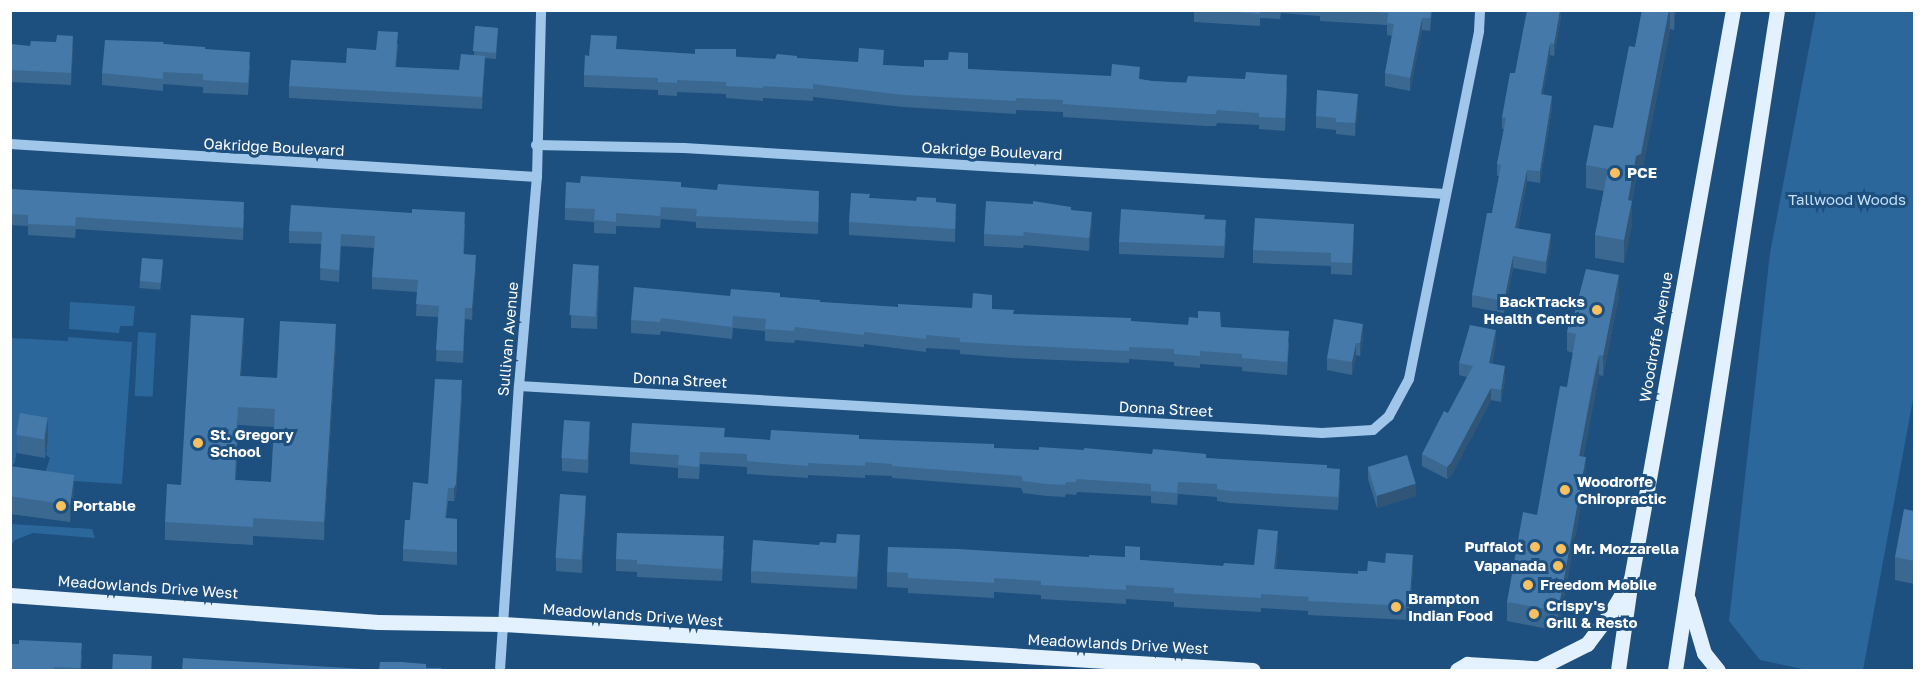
<!DOCTYPE html>
<html>
<head>
<meta charset="utf-8">
<style>
  body { margin:0 }
  #map { position:relative; width:1925px; height:681px; overflow:hidden; background:#1d4f7f; font-family:"Golos Text",sans-serif }
  div>[style] { position:absolute }
  .green>* { inset:0; background:#2c679c; transform-origin:0 0 }
  .minor>* { height:10px; margin:-5px; padding:0 5px; transform-origin:5px; border-radius:5px; background:#a0c7e9 }
  .major>* { height:15px; margin:-7.5px; padding:0 7.5px; transform-origin:7.5px; border-radius:7.5px; background:#e3f0fe }
  .wall>* { inset:0; background:#3b6891; transform-origin:0 0 }
  .shaded-wall>* { inset:0; background:#305576 }
  .building>* { inset:0; background:#4579a9; transform-origin:0 0 }
  .dots>* { width:16px; height:16px; translate:-50% -50%; box-sizing:border-box; border:3px solid #1d4f7f; border-radius:50% }
  span { translate:-50% -50%; white-space:nowrap; text-align:center; line-height:1.15; -webkit-text-stroke:6px #1d4f7f; paint-order:stroke }
  .street-label { font-size:15px; color:#fff }
  .poi-label { font-size:15px; color:#fff; font-weight:700 }
  .left { translate:0 -50%; text-align:left }
  .right { translate:-100% -50%; text-align:right }
  .park-label { font-size:15px; color:#c5dff7 }
  .frame { position:absolute; inset:0; border:12px solid #fff; pointer-events:none }
</style>
</head>
<body>
<div id="map">
  <div class="green">
    <div style="clip-path:polygon(1816px 11px,1914px 11px,1914px 394px,1863px 670px,1807px 670px,1760px 660px,1729px 621px,1770px 253px)"></div>
    <div style="clip-path:polygon(70px 302px,135px 306px,133px 326px,120px 326px,119px 333px,69px 329px)"></div>
    <div style="left:138px;top:332px;width:18px;height:64px;rotate:3deg"></div>
    <div style="clip-path:polygon(68px 337px,132px 342px,122px 484px,72px 481px,45px 473px,50px 458px,46px 455px,48px 436px,20px 432px,15px 462px,11px 468px,10px 338px,68px 341px)"></div>
    <div style="clip-path:polygon(11px 524px,92px 529px,95px 538px,33px 533px,15px 540px,11px 545px)"></div>
  </div>
  <div class="minor">
    <div style="left:10px;top:144px;width:528px;rotate:3.58deg"></div>
    <div style="left:536px;top:145px;width:148px;rotate:1.2deg"></div>
    <div style="left:684px;top:148px;width:763px;rotate:3.45deg"></div>
    <div style="left:519px;top:386px;width:804px;rotate:3.35deg"></div>
    <div style="left:1322px;top:433px;width:51px;rotate:-3.4deg"></div>
    <div style="left:1373px;top:430px;width:21px;rotate:-41deg"></div>
    <div style="left:1389px;top:416px;width:42px;rotate:-61.6deg"></div>
    <div style="left:1409px;top:379px;width:355px;rotate:-78.6deg"></div>
    <div style="left:1479px;top:31px;width:21px;rotate:-87deg"></div>
    <div style="left:500px;top:670px;width:285px;rotate:-86.2deg"></div>
    <div style="left:519px;top:386px;width:210px;rotate:-85.1deg"></div>
    <div style="left:537px;top:177px;width:167px;rotate:-88.6deg"></div>
  </div>
  <div class="major">
    <div style="left:10px;top:595px;width:369px;rotate:4.2deg"></div>
    <div style="left:378px;top:622px;width:125px;rotate:0.9deg"></div>
    <div style="left:503px;top:624px;width:751px;rotate:3.51deg"></div>
    <div style="left:1688px;top:599px;width:56px;rotate:73.5deg"></div>
    <div style="left:1704px;top:653px;width:22px;rotate:51deg"></div>
    <div style="left:1539px;top:668px;width:54px;rotate:-26.6deg"></div>
    <div style="left:1587px;top:644px;width:40px;rotate:-53deg"></div>
    <div style="left:1611px;top:612px;width:33px;rotate:-59deg"></div>
    <div style="left:1457px;top:670px;width:12px;rotate:-31deg"></div>
    <div style="left:1467px;top:664px;width:81px;rotate:3.5deg"></div>
    <div style="left:1618px;top:670px;width:92px;rotate:-81.9deg"></div>
    <div style="left:1631px;top:579px;width:578px;rotate:-79.84deg"></div>
    <div style="left:1675px;top:670px;width:668px;rotate:-81.21deg"></div>
  </div>
  <div class="wall">
    <div style="clip-path:polygon(1194px 10px,1432px 10px,1430px 31px,1422px 30px,1410px 91px,1385px 86px,1385px 73px,1392px 36px,1387px 35px,1387px 25px,1320px 21px,1320px 16px,1281px 13px,1280px 19px,1260px 18px,1260px 26px,1194px 22px)"></div>
    <div style="clip-path:polygon(1561px 10px,1561px 17px,1554px 56px,1550px 55px,1543px 94px,1552px 108px,1540px 183px,1527px 181px,1518px 228px,1551px 246px,1546px 274px,1513px 268px,1504px 313px,1472px 307px,1472px 295px,1492px 213px,1499px 176px,1497px 176px,1497px 164px,1504px 129px,1502px 129px,1502px 117px)"></div>
    <div style="clip-path:polygon(1642px 10px,1676px 10px,1674px 30px,1670px 29px,1641px 177px,1636px 180px,1632px 201px,1632px 224px,1624px 263px,1595px 258px,1595px 235px,1604px 191px,1586px 188px,1586px 165px,1613px 128px,1635px 47px)"></div>
    <div style="clip-path:polygon(475px 26px,498px 28px,496px 59px,485px 58px,482px 109px,289px 98px,289px 86px,376px 50px,398px 44px,396px 67px,459px 70px,474px 55px)"></div>
    <div style="clip-path:polygon(56px 42px,73px 48px,71px 85px,10px 82px,10px 44px,30px 46px)"></div>
    <div style="clip-path:polygon(164px 44px,205px 49px,250px 65px,248px 95px,203px 93px,203px 87px,163px 84px,163px 91px,102px 85px,102px 73px)"></div>
    <div style="clip-path:polygon(617px 49px,775px 59px,797px 58px,884px 65px,968px 69px,1140px 79px,1152px 81px,1287px 87px,1285px 131px,1259px 129px,1259px 125px,1217px 123px,1216px 126px,1206px 126px,1063px 117px,1063px 112px,1016px 110px,1016px 114px,903px 107px,813px 97px,813px 101px,763px 98px,763px 101px,726px 98px,726px 94px,677px 92px,677px 96px,658px 95px,658px 90px,584px 87px,584px 75px,589px 56px)"></div>
    <div style="clip-path:polygon(1358px 106px,1355px 136px,1336px 134px,1336px 130px,1316px 128px,1316px 116px)"></div>
    <div style="clip-path:polygon(681px 187px,819px 203px,818px 234px,696px 228px,696px 222px,661px 219px,660px 228px,616px 226px,616px 234px,594px 233px,594px 222px,565px 220px,565px 208px)"></div>
    <div style="clip-path:polygon(10px 189px,244px 214px,243px 240px,76px 229px,75px 238px,28px 235px,28px 226px,10px 225px)"></div>
    <div style="clip-path:polygon(870px 198px,936px 202px,956px 216px,955px 242px,849px 235px,849px 222px)"></div>
    <div style="clip-path:polygon(1071px 210px,1092px 224px,1089px 251px,1024px 245px,1023px 248px,984px 246px,984px 234px)"></div>
    <div style="clip-path:polygon(1205px 219px,1226px 233px,1224px 258px,1119px 254px,1119px 242px)"></div>
    <div style="clip-path:polygon(465px 224px,464px 254px,476px 267px,472px 320px,465px 319px,463px 363px,436px 361px,438px 317px,416px 316px,417px 292px,372px 289px,372px 277px,374px 248px,341px 246px,339px 282px,320px 280px,321px 244px,289px 243px,289px 231px)"></div>
    <div style="clip-path:polygon(1354px 237px,1352px 275px,1331px 274px,1331px 266px,1253px 263px,1253px 250px)"></div>
    <div style="left:142px;top:258px;width:21px;height:30px;rotate:5deg"></div>
    <div style="clip-path:polygon(599px 278px,597px 329px,571px 328px,571px 315px)"></div>
    <div style="clip-path:polygon(1619px 295px,1603px 376px,1599px 375px,1583px 457px,1586px 477px,1558px 631px,1507px 621px,1507px 602px,1537px 515px,1567px 387px,1573px 353px,1567px 351px,1567px 332px)"></div>
    <div style="clip-path:polygon(730px 296px,780px 297px,820px 302px,898px 307px,992px 309px,1014px 314px,1221px 327px,1289px 343px,1287px 375px,1242px 371px,1242px 367px,1200px 364px,1200px 368px,1174px 366px,1174px 362px,1129px 359px,1129px 363px,1011px 358px,960px 354px,960px 350px,926px 348px,926px 352px,864px 344px,864px 347px,795px 340px,794px 343px,765px 341px,765px 331px,733px 328px,732px 339px,661px 331px,660px 335px,631px 333px,631px 320px)"></div>
    <div style="clip-path:polygon(evenodd,244px 336px,241px 376px,277px 378px,336px 342px,324px 540px,253px 536px,253px 545px,165px 540px,165px 522px,244px 336px,238px 425px,274px 427px,271px 482px,236px 480px,238px 425px)"></div>
    <div style="clip-path:polygon(1363px 337px,1360px 356px,1356px 355px,1352px 375px,1327px 370px,1327px 358px)"></div>
    <div style="clip-path:polygon(1496px 342px,1492px 364px,1505px 379px,1501px 402px,1491px 400px,1451px 476px,1447px 479px,1422px 466px,1422px 454px,1448px 413px,1467px 377px,1459px 375px,1459px 363px)"></div>
    <div style="clip-path:polygon(462px 393px,456px 496px,454px 501px,448px 501px,446px 518px,457px 519px,457px 565px,403px 561px,403px 549px,410px 520px,428px 484px)"></div>
    <div style="clip-path:polygon(590px 434px,588px 473px,562px 471px,562px 458px)"></div>
    <div style="clip-path:polygon(17px 435px,48px 436px,45px 458px,17px 453px)"></div>
    <div style="clip-path:polygon(725px 437px,770px 440px,859px 439px,994px 448px,1206px 458px,1327px 468px,1340px 481px,1338px 510px,1229px 503px,1217px 501px,1217px 497px,1178px 494px,1177px 505px,1151px 503px,1151px 496px,1077px 492px,1076px 495px,1066px 494px,1065px 497px,1047px 496px,1023px 493px,1021px 488px,892px 478px,892px 476px,865px 475px,865px 478px,808px 475px,808px 478px,747px 474px,747px 467px,700px 464px,699px 479px,678px 478px,678px 468px,630px 464px,630px 452px)"></div>
    <div style="clip-path:polygon(10px 466px,74px 493px,70px 522px,10px 514px)"></div>
    <div style="clip-path:polygon(1368px 467px,1416px 496px,1377px 508px,1368px 479px)"></div>
    <div style="clip-path:polygon(586px 508px,582px 573px,556px 571px,556px 558px)"></div>
    <div style="clip-path:polygon(1914px 511px,1914px 584px,1895px 580px,1895px 557px)"></div>
    <div style="clip-path:polygon(836px 543px,860px 547px,857px 589px,751px 583px,751px 571px,819px 545px)"></div>
    <div style="clip-path:polygon(1278px 545px,1276px 569px,1358px 574px,1367px 571px,1413px 569px,1409px 620px,1308px 615px,1308px 611px,1261px 608px,1261px 612px,1174px 607px,1174px 602px,1126px 599px,1126px 604px,1041px 599px,1041px 595px,994px 592px,994px 598px,908px 593px,908px 588px,887px 587px,887px 572px,1140px 560px,1223px 566px,1254px 565px)"></div>
    <div style="clip-path:polygon(724px 549px,722px 581px,637px 577px,637px 572px,616px 571px,616px 559px)"></div>
    <div style="clip-path:polygon(19px 644px,82px 655px,81px 670px,10px 670px)"></div>
  </div>
  <div class="shaded-wall">
    <div style="clip-path:polygon(1560px 10px,1561px 10px,1561px 17px,1554px 56px,1554px 44px)"></div>
    <div style="clip-path:polygon(1669px 10px,1670px 10px,1670px 29px,1641px 177px,1636px 180px,1630px 211px,1632px 201px,1632px 224px,1624px 263px,1624px 240px,1628px 200px,1636px 156px)"></div>
    <div style="clip-path:polygon(1674px 10px,1676px 10px,1674px 30px)"></div>
    <div style="clip-path:polygon(1422px 18px,1422px 30px,1410px 91px,1410px 78px)"></div>
    <div style="clip-path:polygon(73px 36px,73px 48px,71px 85px,71px 73px)"></div>
    <div style="clip-path:polygon(1550px 43px,1550px 55px,1541px 106px,1541px 94px)"></div>
    <div style="clip-path:polygon(485px 56px,485px 67px,482px 109px,482px 97px)"></div>
    <div style="clip-path:polygon(1358px 94px,1358px 106px,1355px 136px,1355px 123px)"></div>
    <div style="clip-path:polygon(1552px 96px,1552px 108px,1540px 183px,1540px 171px)"></div>
    <div style="clip-path:polygon(1527px 170px,1527px 181px,1515px 240px,1515px 228px)"></div>
    <div style="clip-path:polygon(956px 204px,956px 216px,955px 242px,955px 229px)"></div>
    <div style="clip-path:polygon(1092px 212px,1092px 224px,1089px 251px,1089px 238px)"></div>
    <div style="clip-path:polygon(1354px 224px,1354px 237px,1352px 275px,1352px 263px)"></div>
    <div style="clip-path:polygon(1551px 234px,1551px 246px,1546px 274px,1546px 262px)"></div>
    <div style="clip-path:polygon(476px 255px,476px 267px,472px 320px,472px 308px)"></div>
    <div style="clip-path:polygon(1513px 256px,1513px 268px,1504px 313px,1504px 301px)"></div>
    <div style="clip-path:polygon(599px 266px,599px 278px,597px 329px,597px 317px)"></div>
    <div style="clip-path:polygon(1619px 275px,1619px 295px,1603px 376px,1603px 356px)"></div>
    <div style="clip-path:polygon(244px 318px,244px 336px,240px 394px,240px 376px)"></div>
    <div style="clip-path:polygon(336px 324px,336px 342px,324px 540px,324px 522px)"></div>
    <div style="clip-path:polygon(1363px 324px,1363px 337px,1360px 356px,1360px 343px)"></div>
    <div style="clip-path:polygon(1496px 330px,1496px 342px,1489px 376px,1489px 363px)"></div>
    <div style="clip-path:polygon(1356px 343px,1356px 355px,1352px 375px,1352px 362px)"></div>
    <div style="clip-path:polygon(1599px 355px,1599px 375px,1579px 476px,1579px 456px)"></div>
    <div style="clip-path:polygon(1505px 366px,1505px 379px,1501px 402px,1501px 390px)"></div>
    <div style="clip-path:polygon(462px 380px,456px 496px,454px 501px,454px 488px)"></div>
    <div style="clip-path:polygon(1491px 388px,1491px 400px,1451px 476px,1447px 479px,1447px 467px)"></div>
    <div style="clip-path:polygon(238px 407px,238px 425px,235px 498px,235px 480px)"></div>
    <div style="clip-path:polygon(48px 418px,48px 436px,45px 458px,45px 439px)"></div>
    <div style="clip-path:polygon(590px 422px,590px 434px,588px 473px,588px 460px)"></div>
    <div style="clip-path:polygon(1586px 457px,1586px 477px,1558px 631px,1558px 611px)"></div>
    <div style="clip-path:polygon(74px 475px,74px 493px,70px 522px,70px 504px)"></div>
    <div style="clip-path:polygon(1416px 484px,1416px 496px,1377px 508px,1377px 496px)"></div>
    <div style="clip-path:polygon(586px 496px,586px 508px,582px 573px,582px 560px)"></div>
    <div style="clip-path:polygon(1278px 531px,1278px 545px,1274px 583px,1274px 569px)"></div>
    <div style="clip-path:polygon(860px 535px,860px 547px,857px 589px,857px 577px)"></div>
    <div style="clip-path:polygon(1413px 555px,1413px 569px,1409px 620px,1409px 606px)"></div>
  </div>
  <div class="building">
    <div style="clip-path:polygon(1210px 10px,1260px 10px,1260px 14px)"></div>
    <div style="clip-path:polygon(1351px 10px,1431px 10px,1430px 18px,1422px 18px,1410px 78px,1385px 73px,1394px 24px,1387px 23px,1388px 13px)"></div>
    <div style="clip-path:polygon(1527px 10px,1560px 10px,1554px 44px,1550px 43px,1541px 94px,1552px 96px,1540px 171px,1527px 170px,1515px 228px,1551px 234px,1546px 262px,1513px 256px,1504px 301px,1472px 295px,1487px 213px,1492px 213px,1501px 165px,1497px 164px,1506px 118px,1502px 117px,1510px 73px,1515px 73px)"></div>
    <div style="clip-path:polygon(1642px 10px,1669px 10px,1641px 154px,1636px 156px,1628px 200px,1632px 201px,1624px 240px,1595px 235px,1608px 169px,1586px 165px,1594px 125px,1613px 128px,1629px 46px,1635px 47px)"></div>
    <div style="left:475px;top:26px;width:23px;height:25px;rotate:5deg"></div>
    <div style="clip-path:polygon(378px 31px,398px 32px,395px 67px,459px 70px,461px 54px,485px 56px,482px 97px,289px 86px,291px 60px,346px 63px,347px 48px,376px 50px)"></div>
    <div style="clip-path:polygon(57px 35px,73px 36px,71px 73px,10px 70px,10px 44px,30px 46px,31px 41px,56px 42px)"></div>
    <div style="clip-path:polygon(591px 35px,617px 36px,616px 49px,695px 54px,695px 49px,736px 49px,736px 57px,775px 59px,777px 54px,797px 56px,797px 58px,858px 62px,859px 48px,884px 50px,883px 65px,924px 67px,924px 60px,948px 60px,949px 52px,968px 53px,968px 69px,1111px 76px,1112px 64px,1140px 67px,1139px 79px,1152px 81px,1186px 83px,1188px 76px,1245px 79px,1246px 72px,1287px 75px,1285px 118px,1259px 117px,1259px 113px,1217px 110px,1216px 114px,1206px 114px,1063px 104px,1063px 100px,1016px 98px,1016px 101px,903px 95px,813px 84px,813px 89px,763px 86px,763px 88px,726px 86px,726px 82px,677px 80px,677px 83px,658px 82px,658px 78px,584px 75px,585px 55px,589px 56px)"></div>
    <div style="clip-path:polygon(105px 40px,164px 42px,163px 44px,205px 47px,205px 49px,250px 52px,248px 83px,203px 80px,203px 74px,163px 72px,163px 79px,102px 73px)"></div>
    <div style="clip-path:polygon(1317px 90px,1358px 94px,1355px 123px,1336px 122px,1336px 118px,1316px 116px)"></div>
    <div style="clip-path:polygon(581px 176px,681px 182px,681px 187px,717px 190px,718px 184px,819px 191px,818px 222px,696px 216px,697px 209px,661px 207px,660px 216px,616px 213px,616px 222px,594px 220px,595px 209px,565px 208px,566px 182px,580px 183px)"></div>
    <div style="clip-path:polygon(10px 189px,244px 202px,243px 228px,76px 217px,75px 226px,28px 224px,28px 215px,10px 214px)"></div>
    <div style="clip-path:polygon(851px 193px,870px 194px,869px 198px,916px 201px,917px 197px,936px 198px,936px 202px,956px 204px,955px 229px,849px 222px)"></div>
    <div style="clip-path:polygon(986px 201px,1033px 204px,1033px 201px,1071px 207px,1071px 210px,1092px 212px,1089px 238px,1024px 232px,1023px 236px,984px 234px)"></div>
    <div style="clip-path:polygon(291px 205px,412px 213px,412px 209px,465px 212px,463px 254px,476px 255px,472px 308px,465px 308px,463px 351px,436px 350px,439px 306px,416px 304px,418px 280px,372px 277px,375px 236px,341px 234px,339px 270px,320px 268px,322px 232px,289px 231px)"></div>
    <div style="clip-path:polygon(1121px 209px,1205px 215px,1204px 219px,1226px 220px,1224px 246px,1119px 242px)"></div>
    <div style="clip-path:polygon(1255px 218px,1354px 224px,1352px 263px,1331px 262px,1331px 253px,1253px 250px)"></div>
    <div style="left:142px;top:258px;width:21px;height:23px;rotate:5deg"></div>
    <div style="left:573px;top:264px;width:26px;height:51px;rotate:4deg"></div>
    <div style="clip-path:polygon(1586px 269px,1619px 275px,1603px 356px,1599px 355px,1594px 376px,1579px 456px,1586px 457px,1558px 611px,1507px 602px,1523px 512px,1537px 515px,1560px 386px,1567px 387px,1576px 334px,1567px 332px,1571px 314px,1574px 315px)"></div>
    <div style="clip-path:polygon(634px 287px,730px 296px,731px 289px,780px 293px,780px 297px,820px 300px,820px 302px,898px 307px,898px 304px,972px 308px,973px 293px,992px 295px,992px 309px,1014px 310px,1013px 314px,1131px 318px,1131px 321px,1188px 325px,1189px 317px,1198px 318px,1198px 311px,1220px 312px,1221px 327px,1289px 331px,1287px 362px,1242px 358px,1242px 354px,1200px 351px,1200px 356px,1174px 354px,1174px 349px,1129px 347px,1129px 351px,1011px 345px,960px 342px,960px 338px,926px 335px,926px 339px,864px 332px,864px 335px,795px 327px,794px 331px,765px 329px,766px 319px,733px 316px,732px 327px,661px 318px,660px 322px,631px 320px)"></div>
    <div style="clip-path:polygon(evenodd,191px 315px,244px 318px,240px 376px,277px 378px,280px 321px,336px 324px,324px 522px,253px 518px,253px 527px,165px 522px,167px 484px,181px 485px,191px 315px,238px 407px,275px 409px,271px 482px,235px 480px,238px 407px)"></div>
    <div style="clip-path:polygon(1334px 319px,1363px 324px,1360px 343px,1356px 343px,1352px 362px,1327px 358px)"></div>
    <div style="clip-path:polygon(1470px 325px,1496px 330px,1489px 363px,1505px 366px,1501px 390px,1491px 388px,1451px 463px,1447px 467px,1422px 454px,1444px 411px,1448px 413px,1473px 366px,1459px 363px)"></div>
    <div style="clip-path:polygon(435px 379px,462px 380px,456px 484px,454px 488px,448px 488px,445px 518px,457px 519px,457px 552px,403px 549px,405px 520px,410px 520px,413px 482px,428px 484px)"></div>
    <div style="left:20px;top:413px;width:28px;height:22px;rotate:10deg"></div>
    <div style="left:564px;top:420px;width:26px;height:38px;rotate:4deg"></div>
    <div style="clip-path:polygon(632px 423px,725px 428px,724px 437px,770px 440px,771px 430px,859px 435px,859px 439px,994px 444px,994px 448px,1039px 450px,1039px 447px,1084px 450px,1084px 448px,1152px 454px,1153px 449px,1206px 454px,1206px 458px,1327px 465px,1327px 468px,1340px 469px,1338px 497px,1229px 491px,1217px 489px,1217px 484px,1178px 482px,1177px 493px,1151px 491px,1151px 484px,1077px 479px,1076px 482px,1066px 482px,1065px 485px,1047px 484px,1023px 481px,1021px 476px,892px 466px,892px 464px,865px 462px,865px 466px,808px 463px,808px 466px,747px 461px,747px 454px,700px 452px,699px 467px,678px 465px,679px 455px,630px 452px)"></div>
    <div style="left:1407px;top:455px;width:30px;height:41px;rotate:73deg"></div>
    <div style="left:10px;top:466px;width:65px;height:30px;rotate:8deg"></div>
    <div style="left:560px;top:494px;width:26px;height:64px;rotate:4deg"></div>
    <div style="clip-path:polygon(1904px 509px,1914px 511px,1914px 561px,1895px 557px)"></div>
    <div style="clip-path:polygon(1258px 529px,1278px 531px,1274px 569px,1358px 574px,1358px 571px,1367px 571px,1368px 561px,1385px 563px,1386px 553px,1413px 555px,1409px 606px,1308px 601px,1309px 597px,1261px 594px,1261px 598px,1174px 593px,1174px 588px,1126px 585px,1126px 590px,1041px 585px,1041px 581px,994px 578px,994px 583px,908px 578px,908px 573px,887px 572px,888px 547px,959px 549px,1089px 557px,1089px 555px,1125px 557px,1125px 546px,1140px 547px,1140px 560px,1223px 566px,1224px 563px,1254px 565px)"></div>
    <div style="clip-path:polygon(617px 533px,724px 536px,722px 569px,637px 564px,637px 560px,616px 559px)"></div>
    <div style="clip-path:polygon(837px 534px,860px 535px,857px 577px,751px 571px,753px 540px,819px 545px,820px 542px,836px 543px)"></div>
    <div style="clip-path:polygon(19px 640px,82px 643px,80px 668px,54px 667px,54px 670px,10px 670px,10px 644px,19px 644px)"></div>
    <div style="left:113px;top:654px;width:39px;height:16px;rotate:3deg"></div>
    <div style="clip-path:polygon(183px 658px,379px 670px,380px 662px,401px 662px,426px 664px,426px 668px,441px 668px,441px 670px,182px 670px)"></div>
  </div>
  <div class="dots">
    <div style="left:1615px;top:173px;background:#f8c05f"></div>
    <div style="left:1597px;top:310px;background:#f8c05f"></div>
    <div style="left:198px;top:443px;background:#f8c05f"></div>
    <div style="left:1565px;top:490px;background:#f8c05f"></div>
    <div style="left:61px;top:506px;background:#f8c05f"></div>
    <div style="left:1535px;top:547px;background:#f8c05f"></div>
    <div style="left:1561px;top:549px;background:#f8c05f"></div>
    <div style="left:1558px;top:566px;background:#f8c05f"></div>
    <div style="left:1528px;top:585px;background:#f8c05f"></div>
    <div style="left:1396px;top:607px;background:#f8c05f"></div>
    <div style="left:1534px;top:614px;background:#f8c05f"></div>
  </div>
  <div class="street-label">
    <span style="left:274px;top:147px;rotate:3deg">Oakridge Boulevard</span>
    <span style="left:992px;top:151px;rotate:3deg">Oakridge Boulevard</span>
    <span style="left:1656px;top:337px;rotate:-80deg">Woodroffe Avenue</span>
    <span style="left:508px;top:339px;rotate:-85deg">Sullivan Avenue</span>
    <span style="left:680px;top:380px;rotate:3deg">Donna Street</span>
    <span style="left:1166px;top:409px;rotate:3deg">Donna Street</span>
    <span style="left:148px;top:587px;rotate:4deg">Meadowlands Drive West</span>
    <span style="left:633px;top:615px;rotate:4deg">Meadowlands Drive West</span>
    <span style="left:1118px;top:644px;rotate:3deg">Meadowlands Drive West</span>
  </div>
  <div class="poi-label">
    <span class="left" style="left:1627px;top:173px">PCE</span>
    <span class="right" style="left:1585px;top:310px">BackTracks<br>Health Centre</span>
    <span class="left" style="left:210px;top:443px">St. Gregory<br>School</span>
    <span class="left" style="left:1577px;top:490px">Woodroffe<br>Chiropractic</span>
    <span class="left" style="left:73px;top:506px">Portable</span>
    <span class="right" style="left:1523px;top:547px">Puffalot</span>
    <span class="left" style="left:1573px;top:549px">Mr. Mozzarella</span>
    <span class="right" style="left:1546px;top:566px">Vapanada</span>
    <span class="left" style="left:1540px;top:585px">Freedom Mobile</span>
    <span class="left" style="left:1408px;top:607px">Brampton<br>Indian Food</span>
    <span class="left" style="left:1546px;top:614px">Crispy's<br>Grill &amp; Resto</span>
  </div>
  <div class="park-label">
    <span style="left:1847px;top:200px">Tallwood Woods</span>
  </div>
  <div class="frame"></div>
</div>
</body>
</html>
